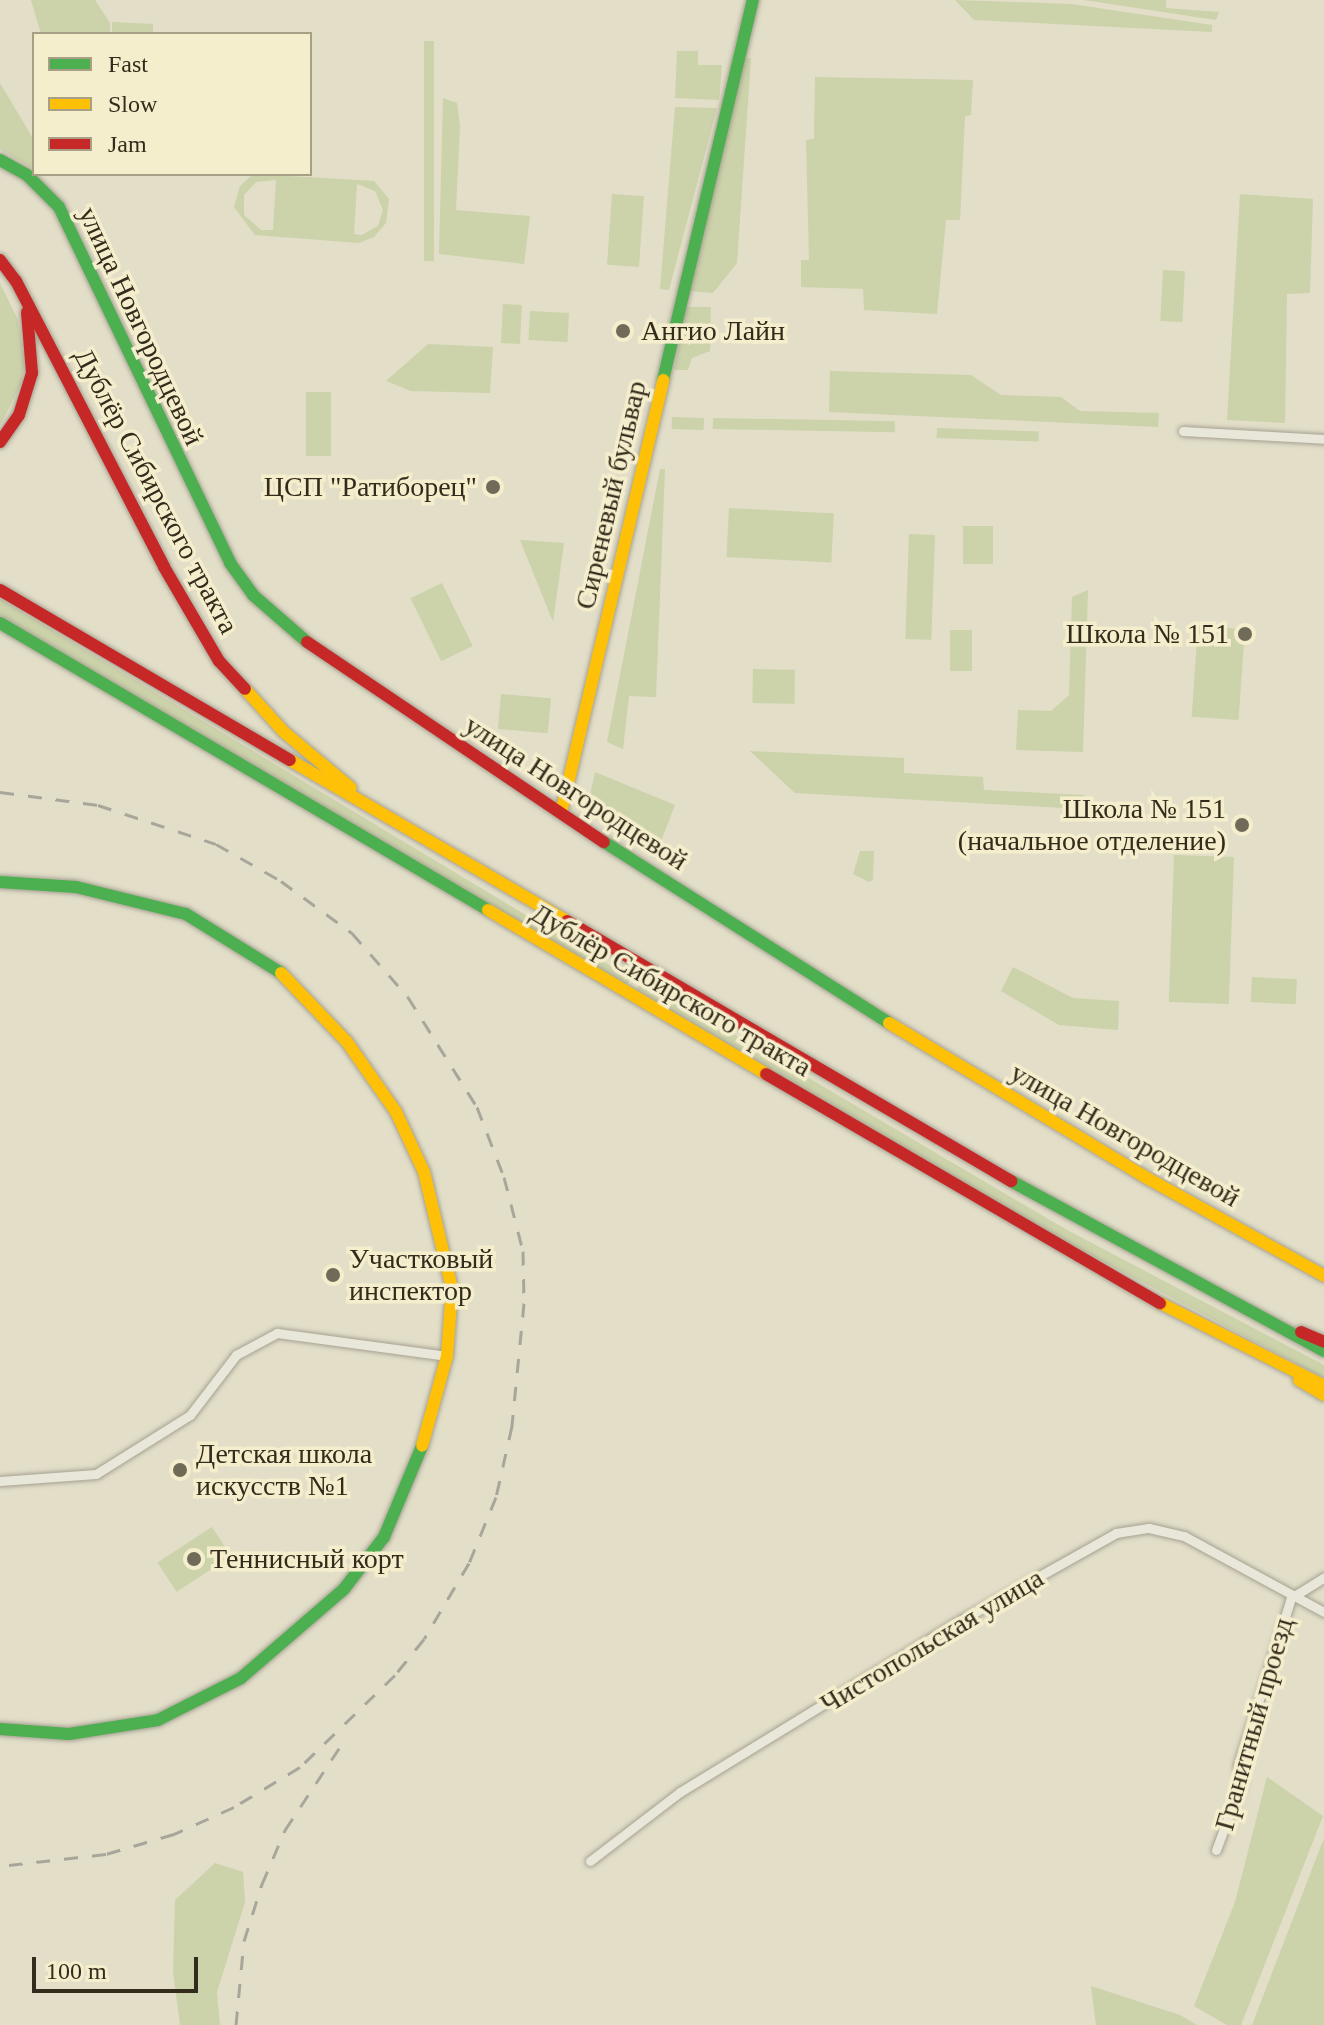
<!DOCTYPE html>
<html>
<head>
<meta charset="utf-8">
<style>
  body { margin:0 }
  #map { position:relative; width:1324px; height:2025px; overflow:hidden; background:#e2dec8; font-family:"Times New Roman",serif }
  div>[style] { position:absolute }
  .green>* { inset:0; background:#ccd2aa; transform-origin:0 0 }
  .roads { filter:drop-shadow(0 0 2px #a6a292) drop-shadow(0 0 2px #a6a292) }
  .street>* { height:9px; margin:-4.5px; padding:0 4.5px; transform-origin:4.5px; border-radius:4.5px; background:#e9e7da }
  .fast>* { height:12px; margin:-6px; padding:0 6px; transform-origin:6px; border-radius:6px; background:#4caf50 }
  .slow>* { height:12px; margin:-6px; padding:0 6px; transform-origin:6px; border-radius:6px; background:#ffc107 }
  .jam>* { height:12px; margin:-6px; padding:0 6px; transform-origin:6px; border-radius:6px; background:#c62828 }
  .rail>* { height:3px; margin-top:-1.5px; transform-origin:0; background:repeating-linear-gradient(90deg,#a8a69b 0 14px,transparent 0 28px) }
  .dots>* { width:22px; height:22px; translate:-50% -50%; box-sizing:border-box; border:4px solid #f4eecd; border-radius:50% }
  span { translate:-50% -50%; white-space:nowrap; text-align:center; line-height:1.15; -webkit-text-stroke:7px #f4eecd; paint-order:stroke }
  .street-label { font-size:28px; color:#332b1b }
  .poi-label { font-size:28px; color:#332b1b }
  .left { translate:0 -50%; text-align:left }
  .right { translate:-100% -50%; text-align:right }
  .legend { position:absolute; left:32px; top:32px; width:280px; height:144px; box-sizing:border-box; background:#f4eecd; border:2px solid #a7a086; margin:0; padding:10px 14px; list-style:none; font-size:24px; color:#332b1b }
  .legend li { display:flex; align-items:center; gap:16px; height:40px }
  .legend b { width:40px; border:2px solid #a7a086 }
  .scale { position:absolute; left:32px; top:1957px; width:166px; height:36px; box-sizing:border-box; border:4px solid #332b1b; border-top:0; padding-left:10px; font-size:24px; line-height:28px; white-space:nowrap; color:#332b1b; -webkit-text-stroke:6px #f4eecd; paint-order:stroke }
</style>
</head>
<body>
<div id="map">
  <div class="green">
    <div style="clip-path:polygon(31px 0,95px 0,110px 23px,110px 34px,41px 34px)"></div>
    <div style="clip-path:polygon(955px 0,1071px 4px,1212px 25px,1212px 32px,974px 20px)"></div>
    <div style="clip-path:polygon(1084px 0,1166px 0,1166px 8px,1219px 12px,1216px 20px)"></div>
    <div style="clip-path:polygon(112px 22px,153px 24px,153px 34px,112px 34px)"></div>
    <div style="left:424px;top:41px;width:10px;height:220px"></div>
    <div style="clip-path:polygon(677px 51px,698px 51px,698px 65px,722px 65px,719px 100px,675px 98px)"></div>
    <div style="clip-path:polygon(745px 58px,751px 58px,737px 263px,713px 293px,689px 291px)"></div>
    <div style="clip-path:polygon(815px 77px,973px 80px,971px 115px,965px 116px,960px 220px,946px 220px,937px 314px,864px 310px,863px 289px,801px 287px,801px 260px,809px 260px,806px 140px,814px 139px)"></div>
    <div style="clip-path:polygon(0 83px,34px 140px,34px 169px,0 149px)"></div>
    <div style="clip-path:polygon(443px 98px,457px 103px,460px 126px,456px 210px,530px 216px,524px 264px,439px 254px)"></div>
    <div style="clip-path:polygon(675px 107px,717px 108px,669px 290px,660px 289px)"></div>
    <div style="clip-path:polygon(evenodd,253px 174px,374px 181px,389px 199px,386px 223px,374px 237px,359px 243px,255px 235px,234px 207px,240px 186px,253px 174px,276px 180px,273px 230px,261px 230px,244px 215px,244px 195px,256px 182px,276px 180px,253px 174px,357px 184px,375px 191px,383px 210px,378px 226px,362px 235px,354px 234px,357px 184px)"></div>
    <div style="left:612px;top:194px;width:32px;height:71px;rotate:4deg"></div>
    <div style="clip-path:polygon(1240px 194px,1313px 199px,1310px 293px,1287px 294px,1285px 423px,1227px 420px)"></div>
    <div style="left:1163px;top:270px;width:22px;height:51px;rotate:3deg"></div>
    <div style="clip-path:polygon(0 283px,18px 320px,25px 362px,21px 384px,0 426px)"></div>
    <div style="left:503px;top:304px;width:19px;height:39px;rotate:3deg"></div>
    <div style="clip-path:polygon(686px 307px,711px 307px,710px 351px,692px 358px,688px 370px,674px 370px)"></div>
    <div style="left:530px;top:311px;width:39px;height:29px;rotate:3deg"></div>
    <div style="clip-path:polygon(428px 344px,493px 347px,490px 393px,411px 391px,386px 381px)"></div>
    <div style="clip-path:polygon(830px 371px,971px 375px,1001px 395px,1061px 397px,1080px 411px,1159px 413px,1158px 427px,829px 412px)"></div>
    <div style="left:306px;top:392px;width:25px;height:64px"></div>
    <div style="left:672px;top:417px;width:32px;height:12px;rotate:2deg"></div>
    <div style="left:713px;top:418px;width:182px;height:11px;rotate:1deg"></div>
    <div style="left:937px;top:428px;width:102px;height:10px;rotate:2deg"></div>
    <div style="clip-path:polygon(660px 469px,665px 469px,656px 697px,629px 696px,623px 749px,607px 742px)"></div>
    <div style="left:729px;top:508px;width:105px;height:49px;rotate:3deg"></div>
    <div style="left:963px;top:526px;width:30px;height:38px"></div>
    <div style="left:909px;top:534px;width:26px;height:105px;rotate:2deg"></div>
    <div style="clip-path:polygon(520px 540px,564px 543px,553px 622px)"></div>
    <div style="left:442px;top:583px;width:70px;height:35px;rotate:64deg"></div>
    <div style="clip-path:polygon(1088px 590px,1083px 752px,1016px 750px,1018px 710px,1051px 711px,1069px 695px,1072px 597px)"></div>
    <div style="left:0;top:599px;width:736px;height:14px;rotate:31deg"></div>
    <div style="left:1198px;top:626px;width:47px;height:91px;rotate:4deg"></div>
    <div style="left:950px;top:630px;width:22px;height:41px"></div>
    <div style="left:753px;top:669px;width:42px;height:34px;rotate:1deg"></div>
    <div style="left:501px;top:694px;width:50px;height:35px;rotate:5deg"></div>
    <div style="clip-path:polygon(750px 751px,904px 758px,904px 773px,983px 777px,984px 790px,1084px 795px,1081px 809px,795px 793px)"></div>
    <div style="clip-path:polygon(595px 772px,675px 805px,658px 849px,623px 835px,588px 804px)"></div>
    <div style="clip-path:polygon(860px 851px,874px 851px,873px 880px,869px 882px,853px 874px)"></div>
    <div style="left:1174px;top:855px;width:60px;height:147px;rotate:2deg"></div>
    <div style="clip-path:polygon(1013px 967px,1073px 998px,1119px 1001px,1118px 1030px,1059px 1025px,1001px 991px)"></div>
    <div style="left:1252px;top:977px;width:45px;height:25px;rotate:3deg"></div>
    <div style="clip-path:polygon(642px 980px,1067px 1230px,1324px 1365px,1324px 1378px,1036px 1226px,636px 990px)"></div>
    <div style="left:212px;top:1527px;width:35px;height:65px;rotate:57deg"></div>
    <div style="clip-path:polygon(1267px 1777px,1323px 1816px,1241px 2025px,1227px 2025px,1194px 2006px,1235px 1902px)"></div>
    <div style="clip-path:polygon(1324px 1838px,1324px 2025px,1252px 2025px)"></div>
    <div style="clip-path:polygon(215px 1863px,243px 1872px,245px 1902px,217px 1992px,220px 2025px,180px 2025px,173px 1972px,175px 1900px)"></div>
    <div style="clip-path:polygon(1091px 1986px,1180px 2015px,1197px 2025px,1096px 2025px)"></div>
  </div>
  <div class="roads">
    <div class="street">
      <div style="left:1183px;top:431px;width:141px;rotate:3.2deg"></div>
      <div style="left:0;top:1481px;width:96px;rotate:-4.2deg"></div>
      <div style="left:96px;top:1474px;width:111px;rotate:-32.1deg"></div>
      <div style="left:190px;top:1415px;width:76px;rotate:-52.5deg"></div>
      <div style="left:236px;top:1355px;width:47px;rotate:-28.2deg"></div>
      <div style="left:277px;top:1333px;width:172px;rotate:7.7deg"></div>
      <div style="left:1291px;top:1598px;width:39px;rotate:-32deg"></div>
      <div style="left:1216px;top:1850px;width:72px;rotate:-69.5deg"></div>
      <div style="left:1241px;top:1783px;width:17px;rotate:-100deg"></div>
      <div style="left:1238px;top:1766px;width:176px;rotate:-72.5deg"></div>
      <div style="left:590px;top:1861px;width:113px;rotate:-37.5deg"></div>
      <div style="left:680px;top:1792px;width:321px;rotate:-31.5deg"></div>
      <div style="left:954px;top:1624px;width:186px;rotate:-29.3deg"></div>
      <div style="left:1116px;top:1533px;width:33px;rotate:-9deg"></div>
      <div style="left:1149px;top:1528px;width:36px;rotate:13deg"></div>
      <div style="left:1184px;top:1536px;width:159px;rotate:28.5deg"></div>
    </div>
    <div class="fast">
      <div style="left:0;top:160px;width:31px;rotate:29deg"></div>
      <div style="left:27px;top:175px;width:45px;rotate:45deg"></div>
      <div style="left:59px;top:207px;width:395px;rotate:64.3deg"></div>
      <div style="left:230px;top:563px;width:39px;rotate:54deg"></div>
      <div style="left:253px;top:595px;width:72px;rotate:41deg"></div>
      <div style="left:663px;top:380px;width:391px;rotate:-76.7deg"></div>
      <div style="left:0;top:623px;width:566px;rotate:30.46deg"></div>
      <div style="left:604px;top:842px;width:338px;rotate:32.4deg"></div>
      <div style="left:0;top:882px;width:76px;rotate:3.8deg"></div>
      <div style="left:76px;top:887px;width:113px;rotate:13.8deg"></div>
      <div style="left:186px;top:914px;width:112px;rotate:31.8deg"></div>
      <div style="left:1011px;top:1181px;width:356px;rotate:28.5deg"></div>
      <div style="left:0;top:1729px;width:69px;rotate:4.1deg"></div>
      <div style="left:69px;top:1734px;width:90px;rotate:-8.9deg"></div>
      <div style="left:158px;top:1720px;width:93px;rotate:-26.8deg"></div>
      <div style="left:241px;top:1678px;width:136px;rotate:-40.8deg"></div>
      <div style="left:344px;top:1589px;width:66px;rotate:-52.4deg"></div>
      <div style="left:384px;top:1537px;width:99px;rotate:-67.3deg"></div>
    </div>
    <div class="slow">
      <div style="left:245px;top:689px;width:58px;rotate:47.8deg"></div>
      <div style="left:284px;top:732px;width:87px;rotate:39.9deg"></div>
      <div style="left:290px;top:760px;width:320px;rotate:30.2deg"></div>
      <div style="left:561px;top:813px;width:445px;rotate:-76.7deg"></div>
      <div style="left:488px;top:910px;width:323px;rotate:30.5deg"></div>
      <div style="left:281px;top:973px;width:95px;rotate:46.3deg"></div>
      <div style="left:347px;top:1042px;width:85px;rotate:55deg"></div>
      <div style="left:396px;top:1112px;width:66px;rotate:65deg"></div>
      <div style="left:424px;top:1172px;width:120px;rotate:76.5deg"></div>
      <div style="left:452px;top:1289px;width:67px;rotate:94.3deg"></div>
      <div style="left:447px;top:1356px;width:93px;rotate:105.5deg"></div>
      <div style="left:889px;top:1023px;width:299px;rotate:31deg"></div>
      <div style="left:1145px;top:1177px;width:205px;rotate:28.9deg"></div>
      <div style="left:1160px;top:1303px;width:184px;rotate:26.8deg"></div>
      <div style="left:1299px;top:1380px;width:29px;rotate:31deg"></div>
    </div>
    <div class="jam">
      <div style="left:0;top:260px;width:26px;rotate:53deg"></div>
      <div style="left:16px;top:281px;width:322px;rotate:62.6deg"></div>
      <div style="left:164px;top:567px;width:109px;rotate:59.7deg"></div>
      <div style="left:219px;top:661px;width:38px;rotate:47deg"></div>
      <div style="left:0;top:442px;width:33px;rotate:-55deg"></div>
      <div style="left:19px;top:415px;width:44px;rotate:-72.8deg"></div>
      <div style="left:32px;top:373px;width:61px;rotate:-94.7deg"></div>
      <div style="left:0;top:590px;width:336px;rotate:30.4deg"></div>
      <div style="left:307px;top:642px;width:358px;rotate:34deg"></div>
      <div style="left:567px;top:921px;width:515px;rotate:30.35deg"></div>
      <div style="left:766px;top:1074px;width:456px;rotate:30.2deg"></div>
      <div style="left:1301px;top:1332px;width:25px;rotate:23deg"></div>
    </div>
  </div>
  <div class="rail">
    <div style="left:0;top:792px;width:99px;rotate:7.6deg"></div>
    <div style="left:98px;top:805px;width:124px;rotate:18.3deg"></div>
    <div style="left:216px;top:844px;width:75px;rotate:29.6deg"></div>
    <div style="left:281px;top:881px;width:88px;rotate:36.2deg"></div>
    <div style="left:352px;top:933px;width:85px;rotate:48.8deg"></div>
    <div style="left:408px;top:997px;width:130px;rotate:57.9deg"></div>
    <div style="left:477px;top:1107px;width:75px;rotate:68.9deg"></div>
    <div style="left:504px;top:1177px;width:76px;rotate:75.6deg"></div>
    <div style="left:523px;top:1251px;width:52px;rotate:88.9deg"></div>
    <div style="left:524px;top:1303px;width:124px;rotate:95.6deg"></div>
    <div style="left:512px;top:1426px;width:73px;rotate:102.7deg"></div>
    <div style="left:496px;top:1497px;width:71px;rotate:112.2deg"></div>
    <div style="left:469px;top:1563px;width:88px;rotate:120.6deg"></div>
    <div style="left:424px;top:1639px;width:46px;rotate:128.9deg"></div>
    <div style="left:395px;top:1675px;width:132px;rotate:135.9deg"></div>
    <div style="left:300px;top:1767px;width:77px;rotate:148.8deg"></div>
    <div style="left:234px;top:1807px;width:66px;rotate:155.8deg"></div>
    <div style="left:174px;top:1834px;width:71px;rotate:163.6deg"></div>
    <div style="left:106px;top:1854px;width:107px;rotate:173.5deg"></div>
    <div style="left:236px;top:2025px;width:84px;rotate:-84.6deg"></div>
    <div style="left:244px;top:1941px;width:60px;rotate:-72.5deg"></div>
    <div style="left:262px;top:1884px;width:59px;rotate:-66.9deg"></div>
    <div style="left:285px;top:1830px;width:110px;rotate:-56.5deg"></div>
  </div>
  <div class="dots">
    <div style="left:623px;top:331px;background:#706a58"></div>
    <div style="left:493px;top:487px;background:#706a58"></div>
    <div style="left:1245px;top:634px;background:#706a58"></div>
    <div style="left:1242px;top:825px;background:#706a58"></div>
    <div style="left:333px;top:1275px;background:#706a58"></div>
    <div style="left:180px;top:1470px;background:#706a58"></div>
    <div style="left:194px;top:1559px;background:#706a58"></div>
  </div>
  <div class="street-label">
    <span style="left:141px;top:326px;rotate:65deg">улица Новгородцевой</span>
    <span style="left:156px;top:491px;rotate:62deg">Дублёр Сибирского тракта</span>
    <span style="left:611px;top:495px;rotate:-77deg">Сиреневый бульвар</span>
    <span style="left:576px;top:793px;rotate:33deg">улица Новгородцевой</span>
    <span style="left:671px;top:990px;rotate:30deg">Дублёр Сибирского тракта</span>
    <span style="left:1125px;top:1135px;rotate:30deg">улица Новгородцевой</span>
    <span style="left:932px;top:1641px;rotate:-31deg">Чистопольская улица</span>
    <span style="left:1254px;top:1724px;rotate:-74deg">Гранитный проезд</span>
  </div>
  <div class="poi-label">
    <span class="left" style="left:641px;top:331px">Ангио Лайн</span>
    <span class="right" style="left:477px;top:487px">ЦСП "Ратиборец"</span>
    <span class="right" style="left:1229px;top:634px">Школа № 151</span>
    <span class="right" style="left:1226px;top:825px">Школа № 151<br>(начальное отделение)</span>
    <span class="left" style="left:349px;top:1275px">Участковый<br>инспектор</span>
    <span class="left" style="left:196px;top:1470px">Детская школа<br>искусств №1</span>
    <span class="left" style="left:210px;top:1559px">Теннисный корт</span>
  </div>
  <ul class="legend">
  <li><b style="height:10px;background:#4caf50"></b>Fast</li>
  <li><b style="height:10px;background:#ffc107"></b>Slow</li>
  <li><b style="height:10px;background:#c62828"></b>Jam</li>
  </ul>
  <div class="scale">100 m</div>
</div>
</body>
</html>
